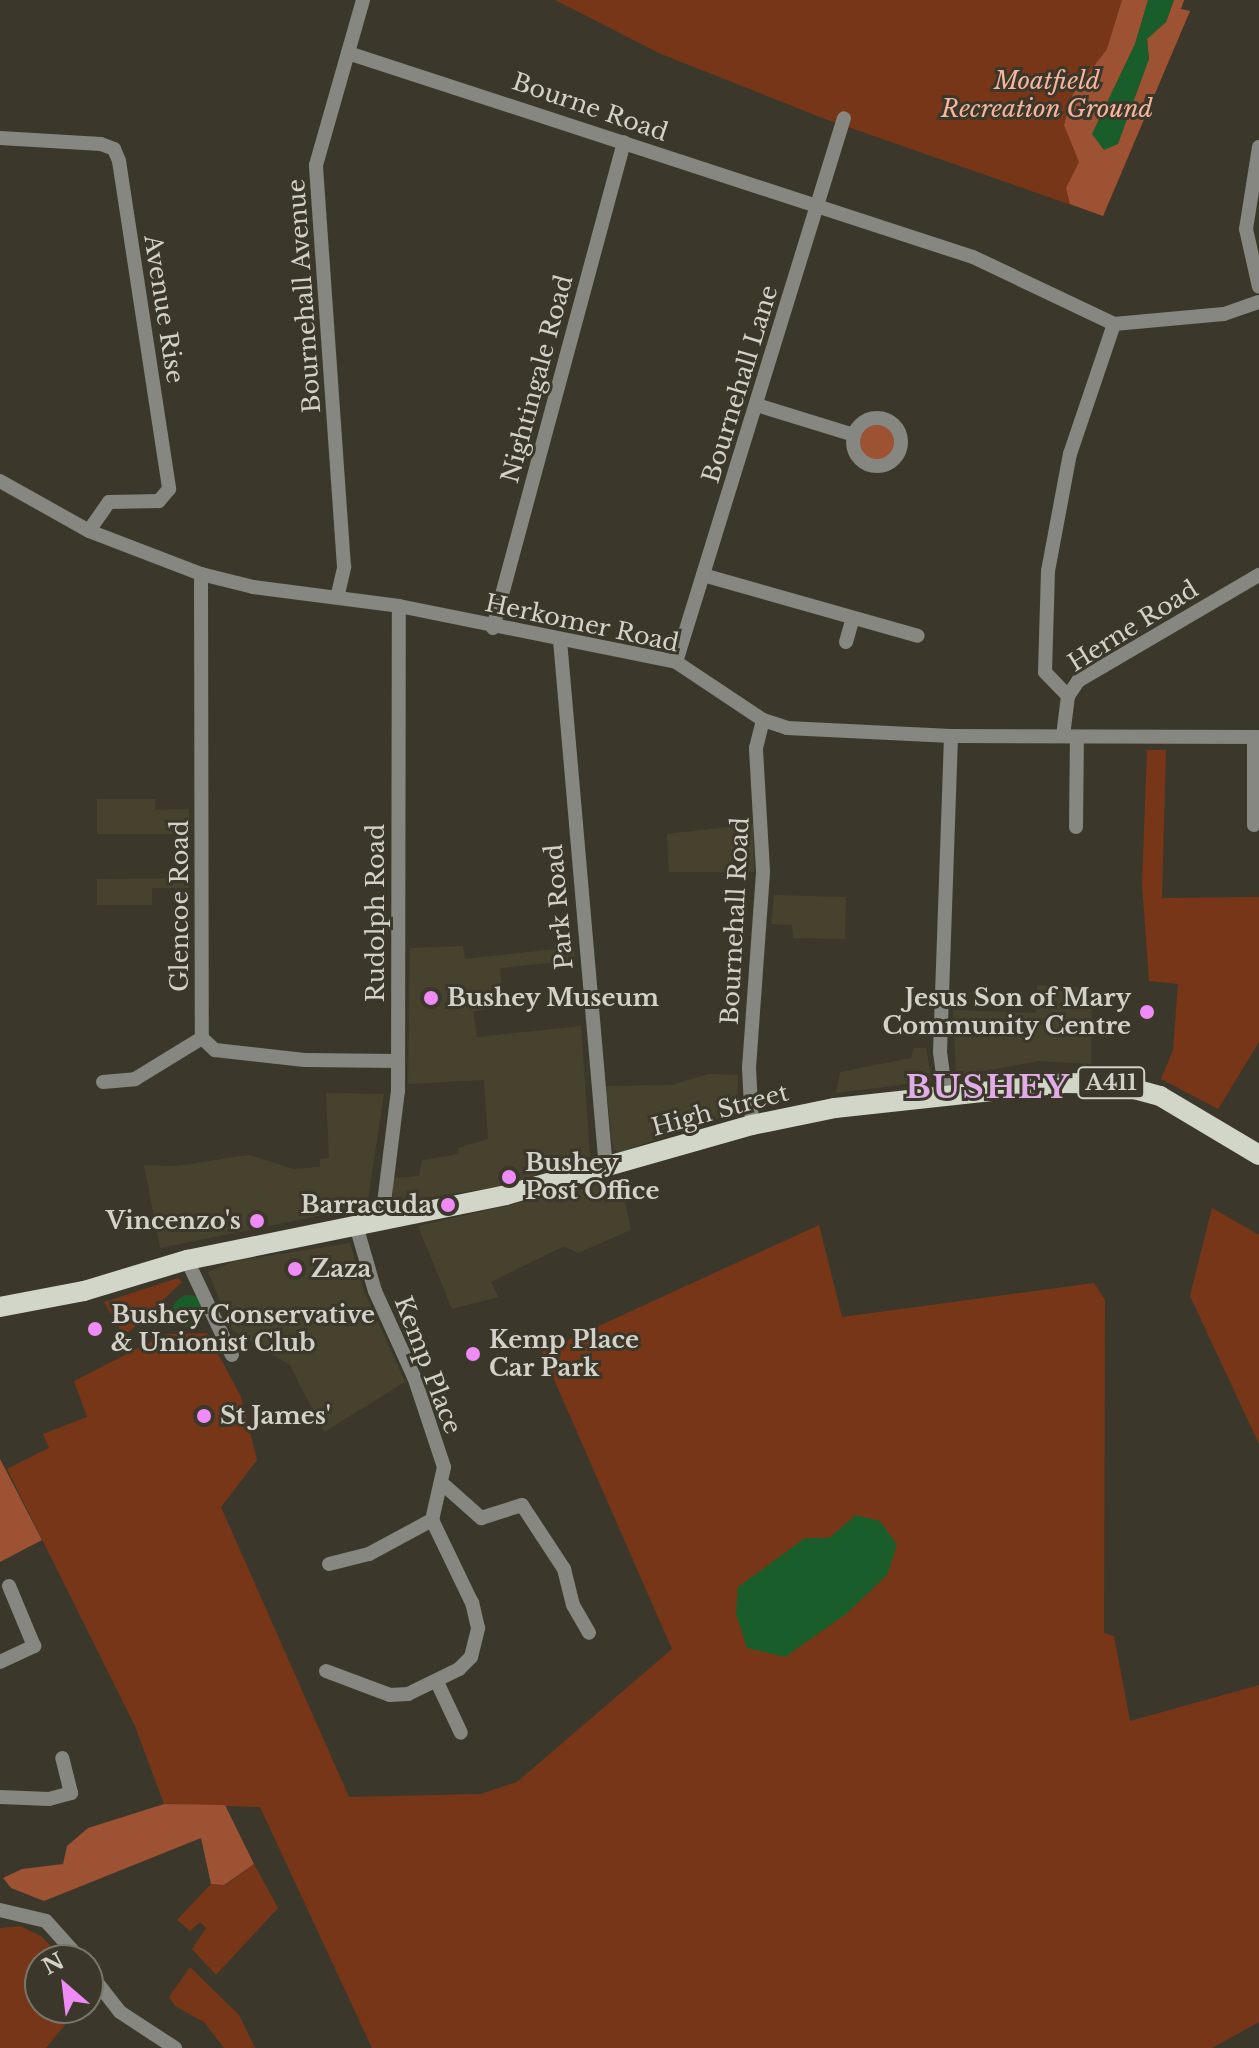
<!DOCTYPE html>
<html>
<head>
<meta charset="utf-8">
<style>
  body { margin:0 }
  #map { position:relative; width:1259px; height:2048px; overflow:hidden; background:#3b382b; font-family:"Libre Baskerville",serif }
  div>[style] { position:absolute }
  .built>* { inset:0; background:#47422e }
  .green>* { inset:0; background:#783618 }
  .forest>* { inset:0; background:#9c5233 }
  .round { border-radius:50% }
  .water>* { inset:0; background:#195e2a }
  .minor>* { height:14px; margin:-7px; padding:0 7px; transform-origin:7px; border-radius:7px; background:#858780 }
  .minor>.ring { margin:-7px; padding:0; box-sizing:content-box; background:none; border:14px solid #858780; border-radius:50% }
  .major>* { height:20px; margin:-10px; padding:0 10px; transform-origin:10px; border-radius:10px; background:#d2d6c9 }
  .dots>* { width:22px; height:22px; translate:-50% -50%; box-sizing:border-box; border:4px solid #3b382b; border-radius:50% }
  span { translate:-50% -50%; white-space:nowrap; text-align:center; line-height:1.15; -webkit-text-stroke:6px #3b382b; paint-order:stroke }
  .shield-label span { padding:2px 6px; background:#3b382b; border:2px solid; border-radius:6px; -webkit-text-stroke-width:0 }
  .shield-label { font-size:22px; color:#d3d1c9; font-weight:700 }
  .park-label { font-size:24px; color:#f5b59c; font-style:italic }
  .street-label { font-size:24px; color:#d3d1c9 }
  .poi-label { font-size:24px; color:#d3d1c9; font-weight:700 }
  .left { translate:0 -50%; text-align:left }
  .right { translate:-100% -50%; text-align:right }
  .district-label { font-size:32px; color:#e2ace6; font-weight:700; letter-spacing:2px }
  .north { position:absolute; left:24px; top:1944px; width:80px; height:80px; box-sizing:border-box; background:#3b382b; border:2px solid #78756a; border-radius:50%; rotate:332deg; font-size:22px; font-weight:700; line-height:32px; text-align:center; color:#d3d1c9 }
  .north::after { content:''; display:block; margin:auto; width:28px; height:36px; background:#ef8bf7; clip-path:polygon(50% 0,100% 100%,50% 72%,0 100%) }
</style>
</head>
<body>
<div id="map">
  <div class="built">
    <div style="clip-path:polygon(97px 799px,155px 799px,155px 810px,189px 809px,189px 834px,97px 834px)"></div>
    <div style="clip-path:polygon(753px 824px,754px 872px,669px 872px,667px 834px)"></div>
    <div style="clip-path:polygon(189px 878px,189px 888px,152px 888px,152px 905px,97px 905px,97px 879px)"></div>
    <div style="clip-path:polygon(774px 895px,846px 897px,845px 939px,793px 938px,792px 925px,771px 924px)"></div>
    <div style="clip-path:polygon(463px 946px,465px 959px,574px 947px,575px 960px,500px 968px,503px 1007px,473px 1011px,477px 1037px,581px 1026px,590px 1157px,503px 1186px,393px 1203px,393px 1178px,419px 1176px,422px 1160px,459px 1154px,458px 1148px,488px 1139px,484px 1080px,408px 1084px,410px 948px)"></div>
    <div style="clip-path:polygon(1037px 985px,1092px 988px,1091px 1064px,1039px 1061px,956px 1076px,953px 1010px,1036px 1013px)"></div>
    <div style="clip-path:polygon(914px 1048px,926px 1048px,932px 1081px,836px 1093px,840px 1072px,911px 1058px)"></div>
    <div style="clip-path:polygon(708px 1074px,738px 1075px,737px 1112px,620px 1152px,613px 1149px,606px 1086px,672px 1085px)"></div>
    <div style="clip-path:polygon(326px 1093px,384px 1094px,367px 1206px,160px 1248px,144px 1165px,176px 1166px,249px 1155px,293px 1169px,320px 1167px,320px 1159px,329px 1158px)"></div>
    <div style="clip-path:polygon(620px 1180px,631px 1230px,578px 1253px,564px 1246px,491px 1282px,498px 1297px,452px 1309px,418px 1226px)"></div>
    <div style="clip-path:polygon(350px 1243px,363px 1289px,405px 1382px,324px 1432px,290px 1365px,232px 1330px,208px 1272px,235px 1261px)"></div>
  </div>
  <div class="green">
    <div style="clip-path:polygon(555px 0,1184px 0,1181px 9px,1190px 11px,1103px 216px,825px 119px,661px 54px)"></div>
    <div style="clip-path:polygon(1147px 750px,1166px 750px,1162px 898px,1259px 897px,1259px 1042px,1218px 1109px,1161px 1079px,1173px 1050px,1178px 984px,1149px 981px,1142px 883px)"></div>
    <div style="clip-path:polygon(1212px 1208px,1259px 1235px,1259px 1444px,1190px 1296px)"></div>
    <div style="clip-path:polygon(819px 1225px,842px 1317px,1094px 1283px,1105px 1300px,1104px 1633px,1114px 1636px,1130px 1721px,1259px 1685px,1259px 2022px,1212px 2048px,372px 2048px,260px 1807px,164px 1804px,135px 1726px,7px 1469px,49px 1448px,43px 1434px,87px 1417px,74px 1381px,166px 1334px,207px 1333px,241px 1397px,257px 1460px,221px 1507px,349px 1797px,481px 1794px,517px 1782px,672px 1649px,542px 1352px)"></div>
    <div style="clip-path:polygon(178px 1278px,182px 1282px,129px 1332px,120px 1329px,104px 1302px)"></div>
    <div style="clip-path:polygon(254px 1864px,278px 1908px,216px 1975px,192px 1949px,206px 1928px,200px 1922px,190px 1931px,177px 1920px,211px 1884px,225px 1885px)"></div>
    <div style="clip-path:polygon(20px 1926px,41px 1936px,64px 1960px,40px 1960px,40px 2008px,79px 2008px,46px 2048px,0 2048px,0 1928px)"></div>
    <div style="clip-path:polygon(190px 1967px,239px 2015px,255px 2048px,224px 2048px,204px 2022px,175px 2006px,169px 1997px)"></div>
  </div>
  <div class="forest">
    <div style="clip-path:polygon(1122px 0,1148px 0,1135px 44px,1092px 134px,1149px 59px,1147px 39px,1166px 22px,1174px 0,1184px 0,1181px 9px,1190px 11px,1103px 216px,1070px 204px,1066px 188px,1079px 162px,1064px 125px,1073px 94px,1107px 49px)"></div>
    <div class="round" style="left:858px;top:422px;width:38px;height:38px"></div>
    <div style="clip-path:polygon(0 1459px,42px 1540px,0 1562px)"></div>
    <div style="clip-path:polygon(164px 1804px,225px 1805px,254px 1864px,224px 1885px,211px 1884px,201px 1838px,44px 1901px,11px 1888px,3px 1878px,22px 1869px,63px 1864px,67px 1846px,88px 1828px)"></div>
  </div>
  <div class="water">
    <div style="clip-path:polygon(1148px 0,1174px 0,1166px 22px,1147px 39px,1149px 59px,1118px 144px,1104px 150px,1092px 134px,1135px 44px)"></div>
    <div class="round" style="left:173px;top:1295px;width:32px;height:32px"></div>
    <div style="clip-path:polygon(856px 1515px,880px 1521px,897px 1545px,887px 1575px,846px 1614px,785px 1657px,747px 1648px,736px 1614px,738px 1587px,805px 1538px,829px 1538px)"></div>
  </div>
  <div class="minor">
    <div style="left:348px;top:53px;width:657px;rotate:18.08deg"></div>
    <div style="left:973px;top:257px;width:156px;rotate:25.4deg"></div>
    <div style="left:1114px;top:324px;width:110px;rotate:-5.2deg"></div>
    <div style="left:1224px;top:314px;width:37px;rotate:-19deg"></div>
    <div style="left:0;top:138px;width:101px;rotate:3.4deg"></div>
    <div style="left:101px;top:144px;width:14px;rotate:21deg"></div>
    <div style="left:114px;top:149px;width:13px;rotate:67deg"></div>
    <div style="left:119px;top:161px;width:332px;rotate:81.3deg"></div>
    <div style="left:169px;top:489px;width:16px;rotate:130deg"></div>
    <div style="left:159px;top:501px;width:50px;rotate:178.9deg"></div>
    <div style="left:109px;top:502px;width:35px;rotate:125deg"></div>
    <div style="left:1259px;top:147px;width:83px;rotate:99deg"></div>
    <div style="left:1246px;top:229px;width:59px;rotate:77.4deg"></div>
    <div style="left:757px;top:405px;width:102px;rotate:17.2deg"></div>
    <div class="ring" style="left:853px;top:418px;width:34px;height:34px"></div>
    <div style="left:0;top:481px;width:102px;rotate:29.3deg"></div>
    <div style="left:89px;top:531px;width:120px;rotate:21deg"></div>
    <div style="left:201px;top:574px;width:54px;rotate:14deg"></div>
    <div style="left:253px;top:587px;width:147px;rotate:7.4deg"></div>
    <div style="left:399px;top:606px;width:283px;rotate:11.4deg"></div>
    <div style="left:676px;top:662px;width:105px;rotate:33.7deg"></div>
    <div style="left:763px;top:720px;width:25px;rotate:18deg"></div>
    <div style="left:787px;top:728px;width:164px;rotate:2.8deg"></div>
    <div style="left:951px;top:736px;width:308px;rotate:0.2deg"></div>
    <div style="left:201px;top:574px;width:464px;rotate:89.9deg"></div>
    <div style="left:202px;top:1038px;width:18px;rotate:43deg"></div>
    <div style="left:215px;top:1050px;width:90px;rotate:6.4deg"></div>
    <div style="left:304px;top:1060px;width:94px;rotate:0.6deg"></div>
    <div style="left:703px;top:575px;width:223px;rotate:15.8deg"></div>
    <div style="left:338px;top:594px;width:28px;rotate:-77deg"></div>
    <div style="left:344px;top:567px;width:403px;rotate:-94deg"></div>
    <div style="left:316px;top:165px;width:172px;rotate:-74.1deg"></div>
    <div style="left:493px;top:628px;width:503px;rotate:-74.91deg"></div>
    <div style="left:560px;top:640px;width:531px;rotate:85.03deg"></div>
    <div style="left:846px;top:642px;width:22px;rotate:-74deg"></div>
    <div style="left:676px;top:662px;width:569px;rotate:-72.84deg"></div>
    <div style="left:1068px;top:696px;width:33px;rotate:-134deg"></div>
    <div style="left:1045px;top:672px;width:101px;rotate:-88.3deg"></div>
    <div style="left:1048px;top:571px;width:119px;rotate:-79.4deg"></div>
    <div style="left:1070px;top:454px;width:137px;rotate:-71.3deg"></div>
    <div style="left:1063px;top:736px;width:40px;rotate:-82.9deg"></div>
    <div style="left:1068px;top:696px;width:18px;rotate:-56deg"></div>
    <div style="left:1078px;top:681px;width:210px;rotate:-30.4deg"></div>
    <div style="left:1254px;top:737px;width:88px;rotate:90deg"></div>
    <div style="left:1076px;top:827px;width:90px;rotate:-89.4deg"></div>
    <div style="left:103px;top:1082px;width:32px;rotate:-5deg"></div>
    <div style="left:135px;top:1079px;width:79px;rotate:-31.5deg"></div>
    <div style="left:946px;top:1097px;width:45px;rotate:-97.6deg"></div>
    <div style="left:940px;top:1052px;width:316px;rotate:-88deg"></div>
    <div style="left:752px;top:1125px;width:57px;rotate:-93deg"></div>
    <div style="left:749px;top:1068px;width:197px;rotate:-85.9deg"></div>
    <div style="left:763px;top:871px;width:123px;rotate:-93.3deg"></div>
    <div style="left:756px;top:748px;width:29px;rotate:-76deg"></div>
    <div style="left:382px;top:1219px;width:129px;rotate:-82.9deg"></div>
    <div style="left:398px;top:1091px;width:485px;rotate:-89.9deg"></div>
    <div style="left:187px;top:1260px;width:105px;rotate:64.7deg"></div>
    <div style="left:444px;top:1485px;width:50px;rotate:41.7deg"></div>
    <div style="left:481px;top:1518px;width:43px;rotate:-17.6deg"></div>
    <div style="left:522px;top:1505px;width:77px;rotate:56.7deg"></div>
    <div style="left:564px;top:1569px;width:37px;rotate:76deg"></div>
    <div style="left:573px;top:1605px;width:32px;rotate:60deg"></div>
    <div style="left:329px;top:1564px;width:41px;rotate:-14deg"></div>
    <div style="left:369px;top:1554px;width:72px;rotate:-28.4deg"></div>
    <div style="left:0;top:1662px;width:38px;rotate:-25deg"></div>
    <div style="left:34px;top:1646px;width:65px;rotate:-112.6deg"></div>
    <div style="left:326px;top:1671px;width:68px;rotate:20.6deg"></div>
    <div style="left:390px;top:1695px;width:18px;rotate:-3deg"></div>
    <div style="left:408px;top:1694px;width:57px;rotate:-26.1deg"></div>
    <div style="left:459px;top:1669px;width:17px;rotate:-45deg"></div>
    <div style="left:471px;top:1657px;width:30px;rotate:-76deg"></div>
    <div style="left:478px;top:1628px;width:26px;rotate:-103deg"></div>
    <div style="left:472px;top:1603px;width:92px;rotate:-115.7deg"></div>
    <div style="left:432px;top:1520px;width:54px;rotate:-77.2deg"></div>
    <div style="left:444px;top:1467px;width:95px;rotate:-108.4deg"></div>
    <div style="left:414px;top:1377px;width:94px;rotate:-114.4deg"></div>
    <div style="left:375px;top:1291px;width:69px;rotate:-106.1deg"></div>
    <div style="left:437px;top:1682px;width:56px;rotate:64.8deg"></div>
    <div style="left:0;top:1797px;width:49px;rotate:2.3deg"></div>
    <div style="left:49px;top:1799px;width:23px;rotate:-15deg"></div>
    <div style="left:71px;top:1793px;width:36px;rotate:-104deg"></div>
    <div style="left:0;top:1910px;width:47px;rotate:13.4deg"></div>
    <div style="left:46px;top:1921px;width:52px;rotate:48.1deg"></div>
    <div style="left:88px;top:1971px;width:52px;rotate:52deg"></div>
    <div style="left:120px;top:2012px;width:66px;rotate:33.2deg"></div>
  </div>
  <div class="major">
    <div style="left:0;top:1307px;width:86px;rotate:-10.8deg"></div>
    <div style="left:84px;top:1291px;width:108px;rotate:-16.8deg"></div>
    <div style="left:187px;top:1260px;width:326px;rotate:-11.5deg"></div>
    <div style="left:506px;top:1195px;width:256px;rotate:-15.9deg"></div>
    <div style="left:752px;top:1125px;width:85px;rotate:-11.6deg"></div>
    <div style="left:835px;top:1108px;width:231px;rotate:-6.2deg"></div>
    <div style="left:1065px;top:1083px;width:51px;rotate:1.1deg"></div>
    <div style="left:1116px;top:1084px;width:46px;rotate:15.3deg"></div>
    <div style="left:1160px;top:1096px;width:115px;rotate:30.8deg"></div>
  </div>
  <div class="dots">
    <div style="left:431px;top:998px;background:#ef8bf7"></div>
    <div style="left:1147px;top:1012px;background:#ef8bf7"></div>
    <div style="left:509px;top:1177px;background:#ef8bf7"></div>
    <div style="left:448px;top:1205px;background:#ef8bf7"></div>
    <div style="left:257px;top:1221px;background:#ef8bf7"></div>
    <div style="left:295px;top:1269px;background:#ef8bf7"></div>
    <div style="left:95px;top:1329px;background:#ef8bf7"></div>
    <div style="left:473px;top:1354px;background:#ef8bf7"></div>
    <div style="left:204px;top:1416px;background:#ef8bf7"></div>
  </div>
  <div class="shield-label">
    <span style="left:1111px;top:1083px">A411</span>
  </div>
  <div class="park-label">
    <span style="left:1047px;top:95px">Moatfield<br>Recreation Ground</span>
  </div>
  <div class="street-label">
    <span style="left:590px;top:107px;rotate:19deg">Bourne Road</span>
    <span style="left:304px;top:296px;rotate:-94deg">Bournehall Avenue</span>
    <span style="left:164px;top:309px;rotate:81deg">Avenue Rise</span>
    <span style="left:537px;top:379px;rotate:-75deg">Nightingale Road</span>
    <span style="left:740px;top:384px;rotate:-73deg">Bournehall Lane</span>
    <span style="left:582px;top:623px;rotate:12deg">Herkomer Road</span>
    <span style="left:1133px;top:626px;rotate:-32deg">Herne Road</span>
    <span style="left:180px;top:906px;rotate:-90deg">Glencoe Road</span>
    <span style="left:559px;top:907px;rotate:-95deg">Park Road</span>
    <span style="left:376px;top:913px;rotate:-90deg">Rudolph Road</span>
    <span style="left:735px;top:921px;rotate:-87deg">Bournehall Road</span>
    <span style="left:720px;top:1110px;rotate:-15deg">High Street</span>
    <span style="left:428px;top:1365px;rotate:69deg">Kemp Place</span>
  </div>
  <div class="poi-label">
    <span class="left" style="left:447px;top:998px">Bushey Museum</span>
    <span class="right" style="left:1131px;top:1012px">Jesus Son of Mary<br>Community Centre</span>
    <span class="left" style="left:525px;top:1177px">Bushey<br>Post Office</span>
    <span class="right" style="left:432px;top:1205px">Barracuda</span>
    <span class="right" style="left:241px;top:1221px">Vincenzo's</span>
    <span class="left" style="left:311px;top:1269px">Zaza</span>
    <span class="left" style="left:111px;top:1329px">Bushey Conservative<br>&amp; Unionist Club</span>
    <span class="left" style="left:489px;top:1354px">Kemp Place<br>Car Park</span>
    <span class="left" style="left:220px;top:1416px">St James'</span>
  </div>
  <div class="district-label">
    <span style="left:988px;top:1087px">BUSHEY</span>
  </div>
  <div class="north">N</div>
</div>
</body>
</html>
